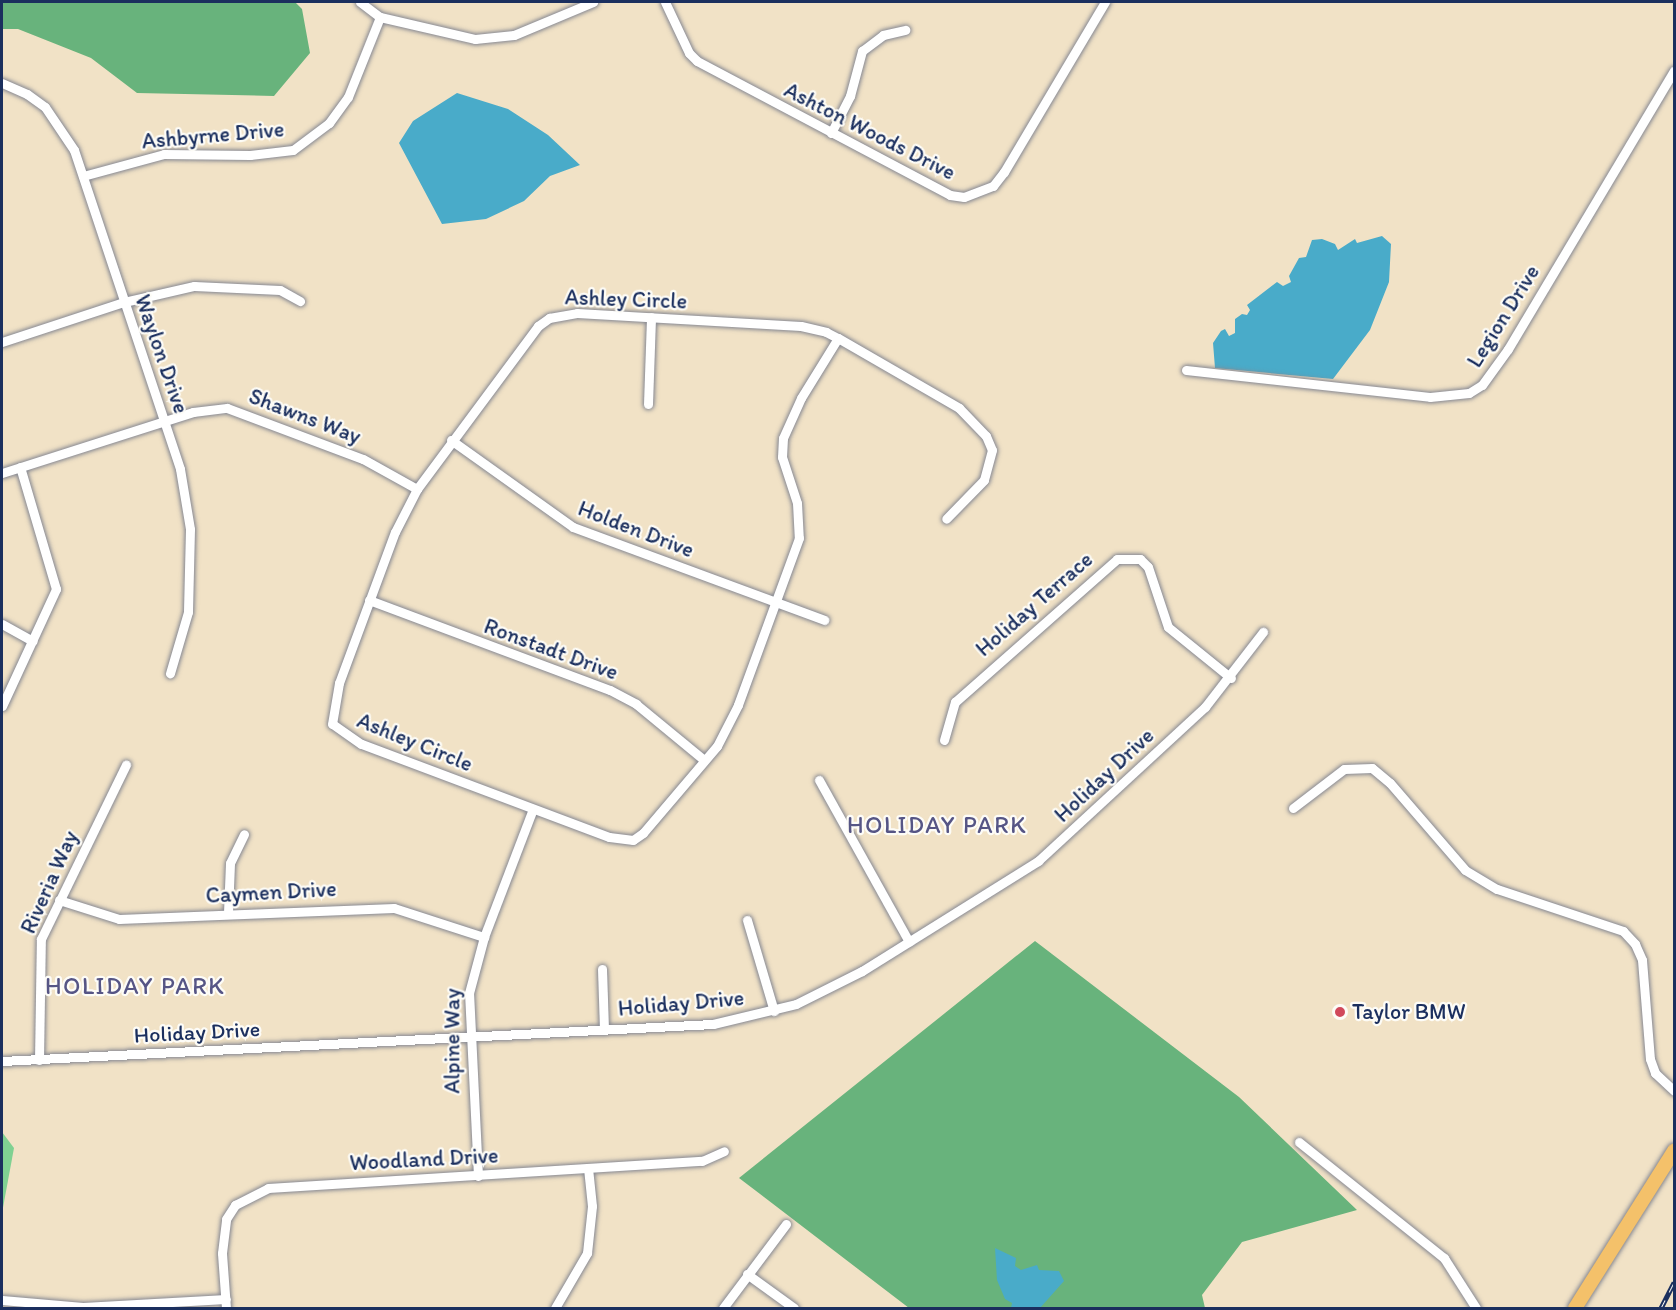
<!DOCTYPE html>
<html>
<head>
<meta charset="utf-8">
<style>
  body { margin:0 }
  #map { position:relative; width:1676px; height:1310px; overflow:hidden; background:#f1e2c6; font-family:Itim,sans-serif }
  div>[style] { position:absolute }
  .green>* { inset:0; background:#80d192 }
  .forest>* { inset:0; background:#68b37c }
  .water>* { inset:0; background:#49abc9 }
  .roads { filter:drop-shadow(0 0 2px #868892) drop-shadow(0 0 2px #868892) }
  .minor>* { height:9px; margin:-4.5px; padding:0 4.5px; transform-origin:4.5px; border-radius:4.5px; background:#fff }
  .primary>* { height:14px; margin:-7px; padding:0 7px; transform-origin:7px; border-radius:7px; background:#f4c16a }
  .rail>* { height:5px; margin-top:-2.5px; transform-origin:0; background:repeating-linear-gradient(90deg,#fdfcf7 0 9px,#1b2f5e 0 18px); box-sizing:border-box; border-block:2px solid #1b2f5e }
  .dots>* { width:16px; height:16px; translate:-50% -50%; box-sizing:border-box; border:3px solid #fdfcf7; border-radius:50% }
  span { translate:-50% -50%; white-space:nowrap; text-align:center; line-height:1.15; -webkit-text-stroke:4.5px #fdfcf7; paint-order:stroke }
  .street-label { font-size:22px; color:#1b2f5e }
  .poi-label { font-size:22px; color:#1b2f5e }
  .left { translate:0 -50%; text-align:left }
  .neighbourhood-label { font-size:24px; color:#565585; letter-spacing:1.5px }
  .frame { position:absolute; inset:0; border:3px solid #1b2f5e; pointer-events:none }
</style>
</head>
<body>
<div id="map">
  <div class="green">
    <div style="clip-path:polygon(2px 1132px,14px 1148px,2px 1213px)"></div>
  </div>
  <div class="forest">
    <div style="clip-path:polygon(2px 2px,295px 2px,302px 9px,310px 53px,274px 96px,137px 93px,91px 58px,18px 29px,2px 29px)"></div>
    <div style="clip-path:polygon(1035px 941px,1239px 1097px,1357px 1210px,1242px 1242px,1202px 1295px,1205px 1308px,909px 1308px,739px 1178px)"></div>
  </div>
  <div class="water">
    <div style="clip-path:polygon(457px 93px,508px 109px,548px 135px,580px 165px,550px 176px,524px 201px,486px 219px,442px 224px,399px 143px,413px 121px)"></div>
    <div style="clip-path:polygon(1382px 236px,1391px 244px,1389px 282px,1370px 330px,1333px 379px,1215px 368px,1213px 343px,1221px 331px,1225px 329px,1229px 336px,1235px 333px,1235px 319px,1242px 314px,1247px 315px,1250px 310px,1247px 305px,1277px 282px,1283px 286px,1291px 282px,1289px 276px,1299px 258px,1306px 257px,1312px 240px,1322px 239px,1335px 244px,1338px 250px,1355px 239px,1357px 243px)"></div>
    <div style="clip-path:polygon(995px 1248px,1016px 1258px,1015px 1266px,1021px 1270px,1037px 1265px,1039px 1270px,1059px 1271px,1064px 1281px,1040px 1308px,1011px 1308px,1012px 1303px,1005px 1299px,997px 1280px)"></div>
  </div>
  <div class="roads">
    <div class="minor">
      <div style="left:360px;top:2px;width:25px;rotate:37deg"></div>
      <div style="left:380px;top:17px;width:98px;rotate:13deg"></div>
      <div style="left:475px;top:39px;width:39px;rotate:-6deg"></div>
      <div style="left:514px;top:35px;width:86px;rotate:-22.7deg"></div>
      <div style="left:665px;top:2px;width:56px;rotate:64.8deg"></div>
      <div style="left:689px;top:53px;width:11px;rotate:45deg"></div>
      <div style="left:697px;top:61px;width:286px;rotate:27.9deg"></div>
      <div style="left:950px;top:195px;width:14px;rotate:8deg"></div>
      <div style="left:964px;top:197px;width:31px;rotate:-21deg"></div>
      <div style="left:993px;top:186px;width:18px;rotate:-52deg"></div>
      <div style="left:1004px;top:172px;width:198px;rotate:-59.3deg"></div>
      <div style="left:2px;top:83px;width:27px;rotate:24deg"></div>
      <div style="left:27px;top:94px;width:22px;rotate:36deg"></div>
      <div style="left:45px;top:107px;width:52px;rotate:56deg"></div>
      <div style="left:74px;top:150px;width:336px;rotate:71.6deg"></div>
      <div style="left:180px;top:469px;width:61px;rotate:80.5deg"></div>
      <div style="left:190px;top:529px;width:83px;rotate:91.4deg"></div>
      <div style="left:188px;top:612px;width:64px;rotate:106.4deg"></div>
      <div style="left:831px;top:133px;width:42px;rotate:-62.8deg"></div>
      <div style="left:850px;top:96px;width:47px;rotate:-75.1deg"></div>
      <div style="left:862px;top:51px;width:26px;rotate:-37deg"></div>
      <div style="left:883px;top:35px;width:23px;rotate:-13deg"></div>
      <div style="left:83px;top:176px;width:84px;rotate:-15.2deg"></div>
      <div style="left:164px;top:154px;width:86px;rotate:0.7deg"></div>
      <div style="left:250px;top:155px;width:43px;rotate:-6.6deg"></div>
      <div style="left:293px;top:150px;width:45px;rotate:-36.9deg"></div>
      <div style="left:329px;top:123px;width:32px;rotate:-54deg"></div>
      <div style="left:348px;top:97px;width:86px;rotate:-68.2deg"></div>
      <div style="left:838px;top:338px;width:70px;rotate:121.7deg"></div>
      <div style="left:801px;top:398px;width:44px;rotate:114.2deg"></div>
      <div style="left:783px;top:438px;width:19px;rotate:93deg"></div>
      <div style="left:782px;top:457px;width:48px;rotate:71.9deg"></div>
      <div style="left:797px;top:503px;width:35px;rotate:87deg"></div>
      <div style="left:799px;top:538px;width:178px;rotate:110.1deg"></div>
      <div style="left:738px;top:705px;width:46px;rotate:117.1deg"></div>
      <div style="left:717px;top:746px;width:114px;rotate:130.4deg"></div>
      <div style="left:643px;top:833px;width:12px;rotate:145deg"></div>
      <div style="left:633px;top:840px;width:24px;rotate:-173deg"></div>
      <div style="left:609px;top:837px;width:265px;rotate:-159.4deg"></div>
      <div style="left:361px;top:744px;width:35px;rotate:-145deg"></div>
      <div style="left:332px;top:724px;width:42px;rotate:-80.3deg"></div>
      <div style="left:339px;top:683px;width:161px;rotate:-69.7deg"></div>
      <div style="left:395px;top:532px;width:48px;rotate:-62.9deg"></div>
      <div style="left:417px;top:489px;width:203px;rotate:-53.4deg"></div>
      <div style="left:538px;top:326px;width:14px;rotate:-36deg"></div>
      <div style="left:549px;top:318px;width:28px;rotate:-10deg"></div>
      <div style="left:577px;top:313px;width:224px;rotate:3.3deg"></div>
      <div style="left:801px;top:326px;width:26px;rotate:13deg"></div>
      <div style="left:826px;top:332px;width:13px;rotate:27deg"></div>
      <div style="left:838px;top:338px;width:140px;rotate:30deg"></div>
      <div style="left:959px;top:408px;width:39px;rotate:46deg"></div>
      <div style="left:986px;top:436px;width:15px;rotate:67deg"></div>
      <div style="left:992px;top:450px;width:31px;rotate:105deg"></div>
      <div style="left:984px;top:480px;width:54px;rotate:134.3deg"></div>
      <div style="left:2px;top:342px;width:128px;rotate:-18.2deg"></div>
      <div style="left:124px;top:302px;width:72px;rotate:-12.9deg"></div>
      <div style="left:194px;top:286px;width:86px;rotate:2.7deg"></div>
      <div style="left:280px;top:290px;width:23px;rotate:29deg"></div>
      <div style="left:1186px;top:370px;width:245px;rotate:6.3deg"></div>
      <div style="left:1430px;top:397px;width:39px;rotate:-6deg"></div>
      <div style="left:1469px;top:393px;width:15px;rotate:-32deg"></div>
      <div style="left:1482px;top:385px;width:44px;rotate:-54.2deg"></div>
      <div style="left:1508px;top:349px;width:324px;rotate:-59.2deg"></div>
      <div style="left:648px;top:404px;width:87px;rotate:-88deg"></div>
      <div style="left:451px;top:440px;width:150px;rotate:35.5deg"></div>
      <div style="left:573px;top:527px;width:268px;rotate:20.3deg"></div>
      <div style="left:2px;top:473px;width:201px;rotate:-17.7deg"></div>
      <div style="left:193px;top:412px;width:34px;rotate:-7deg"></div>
      <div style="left:227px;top:408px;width:145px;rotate:20.6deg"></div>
      <div style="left:363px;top:459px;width:62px;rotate:29.1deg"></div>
      <div style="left:369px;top:600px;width:257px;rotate:20.5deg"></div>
      <div style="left:610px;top:690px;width:30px;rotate:28deg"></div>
      <div style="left:636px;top:704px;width:88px;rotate:39.5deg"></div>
      <div style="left:2px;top:624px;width:35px;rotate:29deg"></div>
      <div style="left:2px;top:706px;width:129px;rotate:-65.2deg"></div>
      <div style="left:56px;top:589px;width:127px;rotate:-106.4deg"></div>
      <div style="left:944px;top:740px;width:40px;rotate:-74deg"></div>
      <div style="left:955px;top:702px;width:216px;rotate:-41.4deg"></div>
      <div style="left:1117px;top:559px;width:23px"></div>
      <div style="left:1140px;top:559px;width:11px;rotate:45deg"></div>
      <div style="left:1148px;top:567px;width:63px;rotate:71.6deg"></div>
      <div style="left:1168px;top:627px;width:81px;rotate:39deg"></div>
      <div style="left:819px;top:780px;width:185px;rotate:60.9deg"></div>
      <div style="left:1293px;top:808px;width:64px;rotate:-37.4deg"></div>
      <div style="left:1344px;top:769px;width:28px;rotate:-2deg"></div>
      <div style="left:1372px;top:768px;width:23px;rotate:40deg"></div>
      <div style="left:1390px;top:783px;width:115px;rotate:49.2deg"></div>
      <div style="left:1465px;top:870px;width:37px;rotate:31deg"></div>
      <div style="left:1497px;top:889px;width:133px;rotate:18.4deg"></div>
      <div style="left:1623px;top:931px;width:18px;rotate:47deg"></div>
      <div style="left:1635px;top:944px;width:17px;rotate:66deg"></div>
      <div style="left:1642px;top:960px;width:99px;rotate:85.4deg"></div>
      <div style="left:1650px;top:1059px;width:15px;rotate:70deg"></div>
      <div style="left:1655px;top:1073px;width:26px;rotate:43deg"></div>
      <div style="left:59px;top:900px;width:63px;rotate:17.6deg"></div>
      <div style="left:119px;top:919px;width:275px;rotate:-2.3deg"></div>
      <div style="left:394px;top:908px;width:95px;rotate:17.9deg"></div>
      <div style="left:228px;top:913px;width:50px;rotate:-87.7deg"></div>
      <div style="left:230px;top:863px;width:32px;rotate:-64deg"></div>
      <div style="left:747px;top:920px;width:95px;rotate:73.5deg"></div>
      <div style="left:602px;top:969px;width:60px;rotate:88.1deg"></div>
      <div style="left:39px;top:1060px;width:121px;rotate:-89.1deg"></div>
      <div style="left:41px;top:939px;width:194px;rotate:-64deg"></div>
      <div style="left:2px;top:1061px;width:712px;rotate:-2.98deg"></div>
      <div style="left:713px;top:1024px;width:85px;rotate:-13.5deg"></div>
      <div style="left:796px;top:1004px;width:74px;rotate:-26.6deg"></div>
      <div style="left:862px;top:971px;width:208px;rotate:-32deg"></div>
      <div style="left:1038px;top:861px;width:227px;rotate:-42.7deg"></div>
      <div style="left:1205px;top:707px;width:95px;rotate:-52.3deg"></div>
      <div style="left:1299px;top:1142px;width:186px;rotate:38.7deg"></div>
      <div style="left:1444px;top:1258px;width:59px;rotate:57.4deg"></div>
      <div style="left:478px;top:1176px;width:183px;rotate:-92.8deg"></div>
      <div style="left:469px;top:993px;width:58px;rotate:-75deg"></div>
      <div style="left:484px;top:937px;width:137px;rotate:-69.1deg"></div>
      <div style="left:747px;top:1274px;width:58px;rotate:35.9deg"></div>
      <div style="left:2px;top:1300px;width:81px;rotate:4.9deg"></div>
      <div style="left:83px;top:1307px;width:143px;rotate:-3.2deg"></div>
      <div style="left:226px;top:1308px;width:55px;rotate:-94.2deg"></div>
      <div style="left:222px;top:1253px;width:34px;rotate:-83deg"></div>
      <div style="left:226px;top:1219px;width:17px;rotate:-57deg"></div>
      <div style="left:235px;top:1205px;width:37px;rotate:-27deg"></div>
      <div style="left:268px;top:1188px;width:435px;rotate:-3.6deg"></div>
      <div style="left:702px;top:1161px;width:24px;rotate:-24deg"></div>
      <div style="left:555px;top:1308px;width:64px;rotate:-59.8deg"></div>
      <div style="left:587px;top:1253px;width:47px;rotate:-83.9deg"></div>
      <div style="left:592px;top:1206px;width:37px;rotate:-96deg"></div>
      <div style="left:723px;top:1308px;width:105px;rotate:-53.1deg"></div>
    </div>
    <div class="primary">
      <div style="left:1575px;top:1308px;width:186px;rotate:-57.8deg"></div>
    </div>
  </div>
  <div class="rail">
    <div style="left:1661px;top:1308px;width:29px;rotate:-63deg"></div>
  </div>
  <div class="dots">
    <div style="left:1340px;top:1012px;background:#d1495b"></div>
  </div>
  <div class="street-label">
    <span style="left:870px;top:131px;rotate:27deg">Ashton Woods Drive</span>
    <span style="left:213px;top:135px;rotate:-5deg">Ashbyrne Drive</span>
    <span style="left:626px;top:299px;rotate:2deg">Ashley Circle</span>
    <span style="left:1503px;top:316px;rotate:-58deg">Legion Drive</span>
    <span style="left:162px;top:354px;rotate:71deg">Waylon Drive</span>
    <span style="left:305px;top:416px;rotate:21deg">Shawns Way</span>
    <span style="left:636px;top:529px;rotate:21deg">Holden Drive</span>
    <span style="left:1034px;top:604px;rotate:-41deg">Holiday Terrace</span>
    <span style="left:551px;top:649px;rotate:20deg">Ronstadt Drive</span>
    <span style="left:415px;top:742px;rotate:22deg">Ashley Circle</span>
    <span style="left:1104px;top:775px;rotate:-43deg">Holiday Drive</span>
    <span style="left:49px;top:882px;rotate:-66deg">Riveria Way</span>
    <span style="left:271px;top:892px;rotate:-3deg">Caymen Drive</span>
    <span style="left:681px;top:1003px;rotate:-5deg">Holiday Drive</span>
    <span style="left:197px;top:1032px;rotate:-3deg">Holiday Drive</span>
    <span style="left:452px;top:1041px;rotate:-90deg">Alpine Way</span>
    <span style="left:424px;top:1159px;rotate:-3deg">Woodland Drive</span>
  </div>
  <div class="poi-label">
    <span class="left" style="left:1352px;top:1012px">Taylor BMW</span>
  </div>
  <div class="neighbourhood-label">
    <span style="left:937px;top:825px">HOLIDAY PARK</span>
    <span style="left:135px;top:986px">HOLIDAY PARK</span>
  </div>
  <div class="frame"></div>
</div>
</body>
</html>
